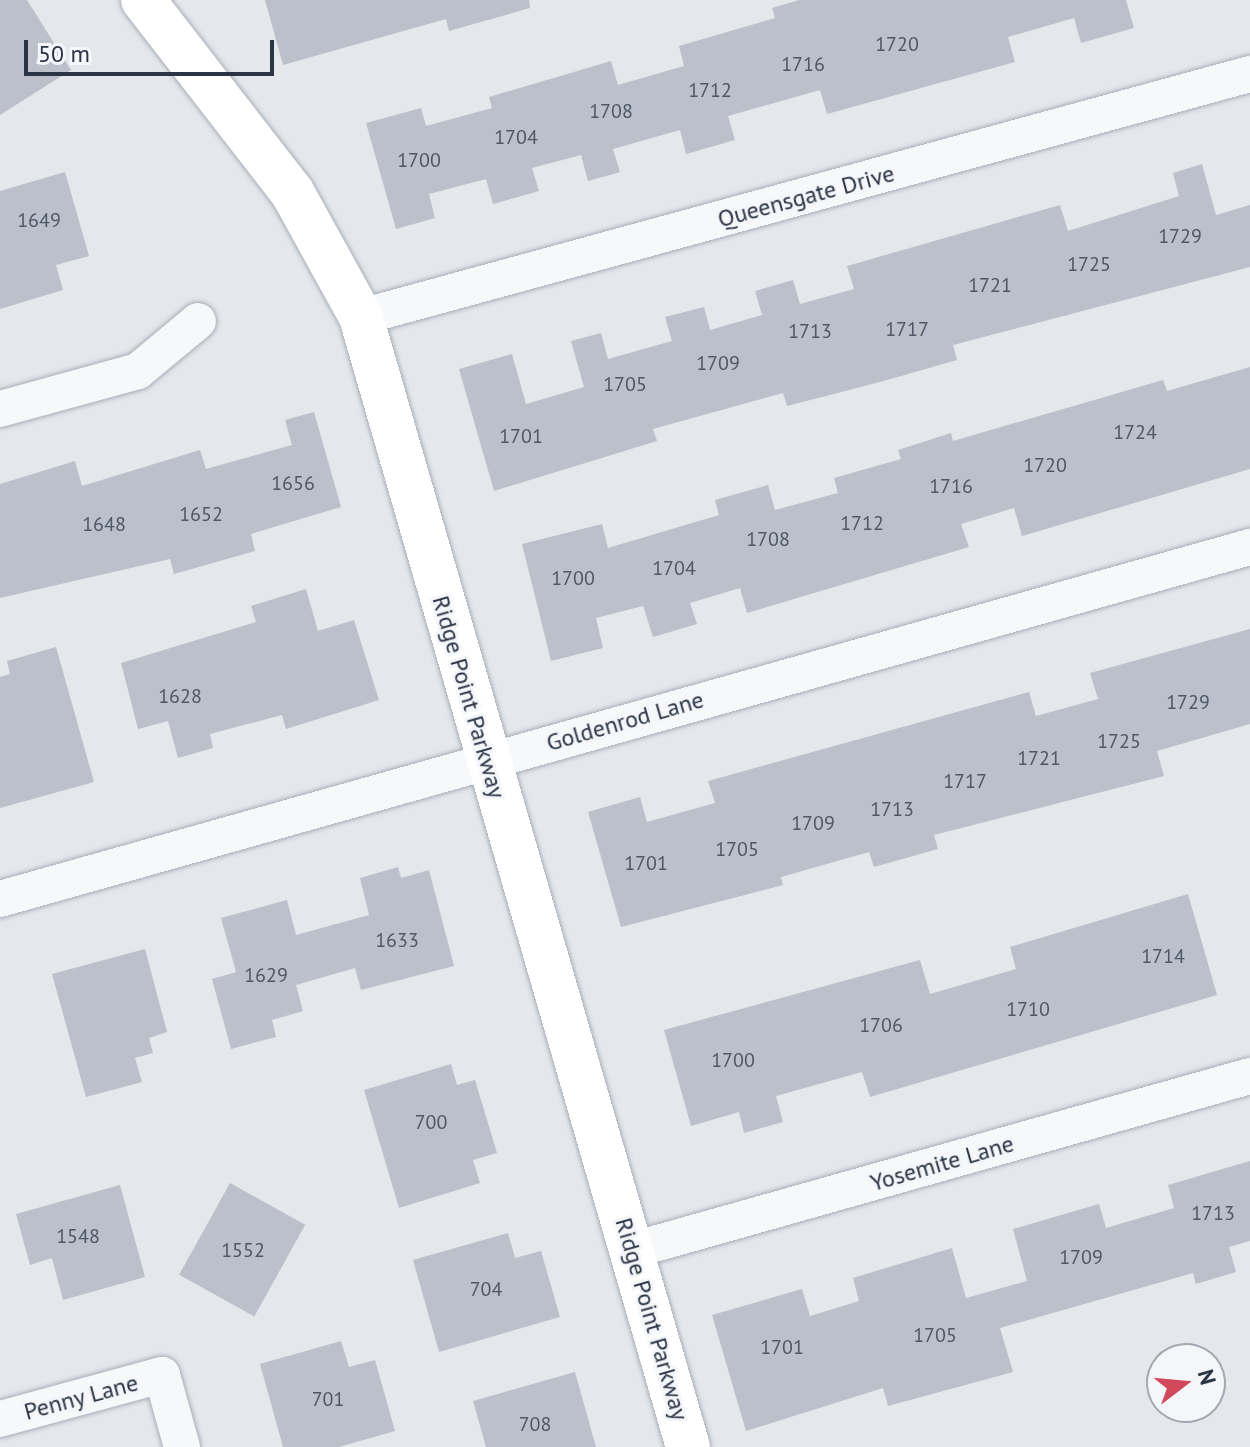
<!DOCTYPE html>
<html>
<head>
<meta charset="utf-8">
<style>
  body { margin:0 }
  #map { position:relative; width:1250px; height:1447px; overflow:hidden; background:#e4e7ec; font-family:"PT Sans",sans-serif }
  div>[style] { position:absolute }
  .building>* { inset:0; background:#bbc0ca; transform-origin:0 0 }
  .roads { filter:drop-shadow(0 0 2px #a9aeb7) drop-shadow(0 0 2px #a9aeb7) }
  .street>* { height:36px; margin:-18px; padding:0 18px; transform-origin:18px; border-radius:18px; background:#f7f8fa }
  .secondary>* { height:44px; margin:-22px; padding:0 22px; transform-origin:22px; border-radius:22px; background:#fff }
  span { translate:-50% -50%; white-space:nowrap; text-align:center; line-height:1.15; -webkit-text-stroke:6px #f4f6f9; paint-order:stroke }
  .number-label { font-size:20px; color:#4f5766 }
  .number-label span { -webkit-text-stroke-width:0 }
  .street-label { font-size:24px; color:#2b3445 }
  .north { position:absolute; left:1146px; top:1343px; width:80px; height:80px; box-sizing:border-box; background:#f4f6f9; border:2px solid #a4a8b1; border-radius:50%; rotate:74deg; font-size:22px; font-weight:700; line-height:32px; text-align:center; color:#2b3445 }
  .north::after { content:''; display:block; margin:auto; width:28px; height:36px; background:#d1495b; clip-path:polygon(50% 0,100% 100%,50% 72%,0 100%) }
  .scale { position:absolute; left:24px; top:40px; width:250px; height:36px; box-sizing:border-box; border:4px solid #2b3445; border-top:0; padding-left:10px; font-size:24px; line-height:28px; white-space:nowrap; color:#2b3445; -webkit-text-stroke:6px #f4f6f9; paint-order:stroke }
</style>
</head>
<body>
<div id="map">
  <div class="building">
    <div style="clip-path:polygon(0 0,27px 0,71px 70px,0 115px)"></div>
    <div style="clip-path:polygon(265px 0,529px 0,530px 8px,449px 31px,446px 19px,283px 65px)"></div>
    <div style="clip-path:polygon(799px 0,1126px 0,1134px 28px,1081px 43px,1074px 18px,1008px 37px,1015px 62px,827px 114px,820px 90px,728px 116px,735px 140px,686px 154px,680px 130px,613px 149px,620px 172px,588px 181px,581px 155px,532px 168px,539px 191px,493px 204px,486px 179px,429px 194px,435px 218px,396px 229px,366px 123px,421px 108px,426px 126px,492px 108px,489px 97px,611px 61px,618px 85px,684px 66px,679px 46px,775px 18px,772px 8px)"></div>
    <div style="clip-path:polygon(1202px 164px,1216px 215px,1250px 205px,1250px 267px,953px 345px,957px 360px,880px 382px,787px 406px,783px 393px,653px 429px,657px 441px,494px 491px,459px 369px,512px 354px,526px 404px,584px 387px,571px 341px,601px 333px,608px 359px,672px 341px,665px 317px,704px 307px,710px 330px,762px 315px,755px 291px,793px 280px,800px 304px,854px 289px,847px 266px,1060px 205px,1068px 231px,1179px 196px,1173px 173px)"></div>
    <div style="clip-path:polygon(65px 172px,89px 256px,56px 265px,63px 290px,0 309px,0 191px)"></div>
    <div style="clip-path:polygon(1250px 367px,1250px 469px,1022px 536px,1014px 508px,961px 524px,969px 547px,747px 613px,740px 588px,690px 603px,697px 624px,653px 637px,643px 606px,596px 618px,603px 648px,551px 661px,522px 544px,602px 524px,608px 548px,719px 515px,715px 500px,768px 485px,775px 510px,838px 493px,834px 478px,901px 459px,898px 450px,951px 433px,953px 441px,1163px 380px,1167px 391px)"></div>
    <div style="clip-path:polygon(314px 412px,341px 507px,251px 534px,255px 551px,174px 574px,170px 559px,0 598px,0 484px,75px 461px,82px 486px,200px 450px,206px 469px,292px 445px,285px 420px)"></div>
    <div style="clip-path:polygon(306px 589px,318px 631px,354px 620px,379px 700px,286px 729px,282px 715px,210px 734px,213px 748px,178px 758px,168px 721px,138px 729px,121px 663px,256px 622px,251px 606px)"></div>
    <div style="clip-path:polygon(1250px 629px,1250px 724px,1157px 751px,1164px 776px,934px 835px,938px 849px,874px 867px,869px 852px,781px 877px,783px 885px,621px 927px,588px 812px,640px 797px,647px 822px,715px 803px,708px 781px,1029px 692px,1036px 716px,1098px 699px,1090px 673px)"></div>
    <div style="clip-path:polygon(56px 647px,94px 782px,0 808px,0 677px,10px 674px,7px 661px)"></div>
    <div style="clip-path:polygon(398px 867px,401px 878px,429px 870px,454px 966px,361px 990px,355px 968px,296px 985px,303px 1011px,272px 1020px,276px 1037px,231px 1049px,212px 979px,236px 972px,221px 918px,287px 900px,296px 935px,369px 915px,360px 878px)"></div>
    <div style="clip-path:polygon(1188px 894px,1217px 995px,870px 1097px,862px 1072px,776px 1096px,783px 1122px,744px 1133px,739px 1112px,691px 1126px,664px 1030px,920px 960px,930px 994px,1016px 969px,1010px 947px)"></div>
    <div style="clip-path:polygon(145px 949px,167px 1032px,149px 1038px,153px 1053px,135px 1058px,142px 1082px,86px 1097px,52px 974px)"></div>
    <div style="clip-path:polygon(451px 1064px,457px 1085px,475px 1080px,497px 1153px,473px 1160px,480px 1183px,399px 1208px,364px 1090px)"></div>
    <div style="clip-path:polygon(1250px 1161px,1250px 1241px,1229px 1247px,1236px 1272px,1196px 1284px,1193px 1273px,1000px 1328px,1013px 1372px,888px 1406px,883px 1388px,746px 1431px,712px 1315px,802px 1289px,810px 1316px,859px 1301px,853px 1278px,952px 1248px,966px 1298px,1027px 1281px,1013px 1229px,1099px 1204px,1106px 1228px,1174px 1208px,1168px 1185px)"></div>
    <div style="left:230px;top:1183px;width:86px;height:105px;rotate:29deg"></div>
    <div style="clip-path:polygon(120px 1185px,145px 1277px,63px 1300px,52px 1258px,30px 1265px,16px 1214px)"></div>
    <div style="clip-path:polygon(508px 1233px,515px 1258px,541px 1251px,560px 1317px,439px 1352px,413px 1260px)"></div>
    <div style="clip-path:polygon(341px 1341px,349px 1367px,375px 1360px,395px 1431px,339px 1447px,283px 1447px,260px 1364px)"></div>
    <div style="clip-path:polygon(575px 1372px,596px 1447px,486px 1447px,473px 1401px)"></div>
  </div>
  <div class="roads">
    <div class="street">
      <div style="left:361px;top:317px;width:922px;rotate:-15.29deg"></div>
      <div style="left:0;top:409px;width:143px;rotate:-15.4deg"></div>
      <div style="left:138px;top:371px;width:78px;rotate:-39.8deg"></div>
      <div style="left:0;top:899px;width:1299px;rotate:-15.73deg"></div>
      <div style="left:633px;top:1250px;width:641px;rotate:-15.75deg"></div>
      <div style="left:0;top:1419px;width:168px;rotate:-15.2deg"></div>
      <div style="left:162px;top:1375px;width:75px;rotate:74.5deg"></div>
    </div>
    <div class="secondary">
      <div style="left:143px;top:0;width:243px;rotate:52.2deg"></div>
      <div style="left:292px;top:192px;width:143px;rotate:61.1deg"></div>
      <div style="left:361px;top:317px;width:1176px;rotate:73.86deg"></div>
    </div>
  </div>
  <div class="number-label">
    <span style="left:897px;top:44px">1720</span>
    <span style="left:803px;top:64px">1716</span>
    <span style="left:710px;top:90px">1712</span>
    <span style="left:611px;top:111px">1708</span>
    <span style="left:516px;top:137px">1704</span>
    <span style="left:419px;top:160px">1700</span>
    <span style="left:39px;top:220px">1649</span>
    <span style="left:1180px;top:236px">1729</span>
    <span style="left:1089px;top:264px">1725</span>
    <span style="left:990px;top:285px">1721</span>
    <span style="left:907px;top:329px">1717</span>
    <span style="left:810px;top:331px">1713</span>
    <span style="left:718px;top:363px">1709</span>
    <span style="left:625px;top:384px">1705</span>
    <span style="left:1135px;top:432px">1724</span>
    <span style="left:521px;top:436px">1701</span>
    <span style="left:1045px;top:465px">1720</span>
    <span style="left:293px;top:483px">1656</span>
    <span style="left:951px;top:486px">1716</span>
    <span style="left:201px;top:514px">1652</span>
    <span style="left:862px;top:523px">1712</span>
    <span style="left:104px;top:524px">1648</span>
    <span style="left:768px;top:539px">1708</span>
    <span style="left:674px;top:568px">1704</span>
    <span style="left:573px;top:578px">1700</span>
    <span style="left:180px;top:696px">1628</span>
    <span style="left:1188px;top:702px">1729</span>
    <span style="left:1119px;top:741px">1725</span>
    <span style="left:1039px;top:758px">1721</span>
    <span style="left:965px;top:781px">1717</span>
    <span style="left:892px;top:809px">1713</span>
    <span style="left:813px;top:823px">1709</span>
    <span style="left:737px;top:849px">1705</span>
    <span style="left:646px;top:863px">1701</span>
    <span style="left:397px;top:940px">1633</span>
    <span style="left:1163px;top:956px">1714</span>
    <span style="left:266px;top:975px">1629</span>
    <span style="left:1028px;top:1009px">1710</span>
    <span style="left:881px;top:1025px">1706</span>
    <span style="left:733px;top:1060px">1700</span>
    <span style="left:431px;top:1122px">700</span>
    <span style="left:1213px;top:1213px">1713</span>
    <span style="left:78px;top:1236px">1548</span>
    <span style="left:243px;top:1250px">1552</span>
    <span style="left:1081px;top:1257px">1709</span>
    <span style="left:486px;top:1289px">704</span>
    <span style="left:935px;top:1335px">1705</span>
    <span style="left:782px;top:1347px">1701</span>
    <span style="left:328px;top:1399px">701</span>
    <span style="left:535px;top:1424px">708</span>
  </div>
  <div class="street-label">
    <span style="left:806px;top:196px;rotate:-15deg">Queensgate Drive</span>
    <span style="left:469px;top:697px;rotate:74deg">Ridge Point Parkway</span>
    <span style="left:625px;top:721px;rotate:-16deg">Goldenrod Lane</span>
    <span style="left:942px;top:1163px;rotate:-16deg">Yosemite Lane</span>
    <span style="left:652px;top:1319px;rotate:74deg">Ridge Point Parkway</span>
    <span style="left:81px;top:1397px;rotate:-15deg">Penny Lane</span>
  </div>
  <div class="north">N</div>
  <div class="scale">50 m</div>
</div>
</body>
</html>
